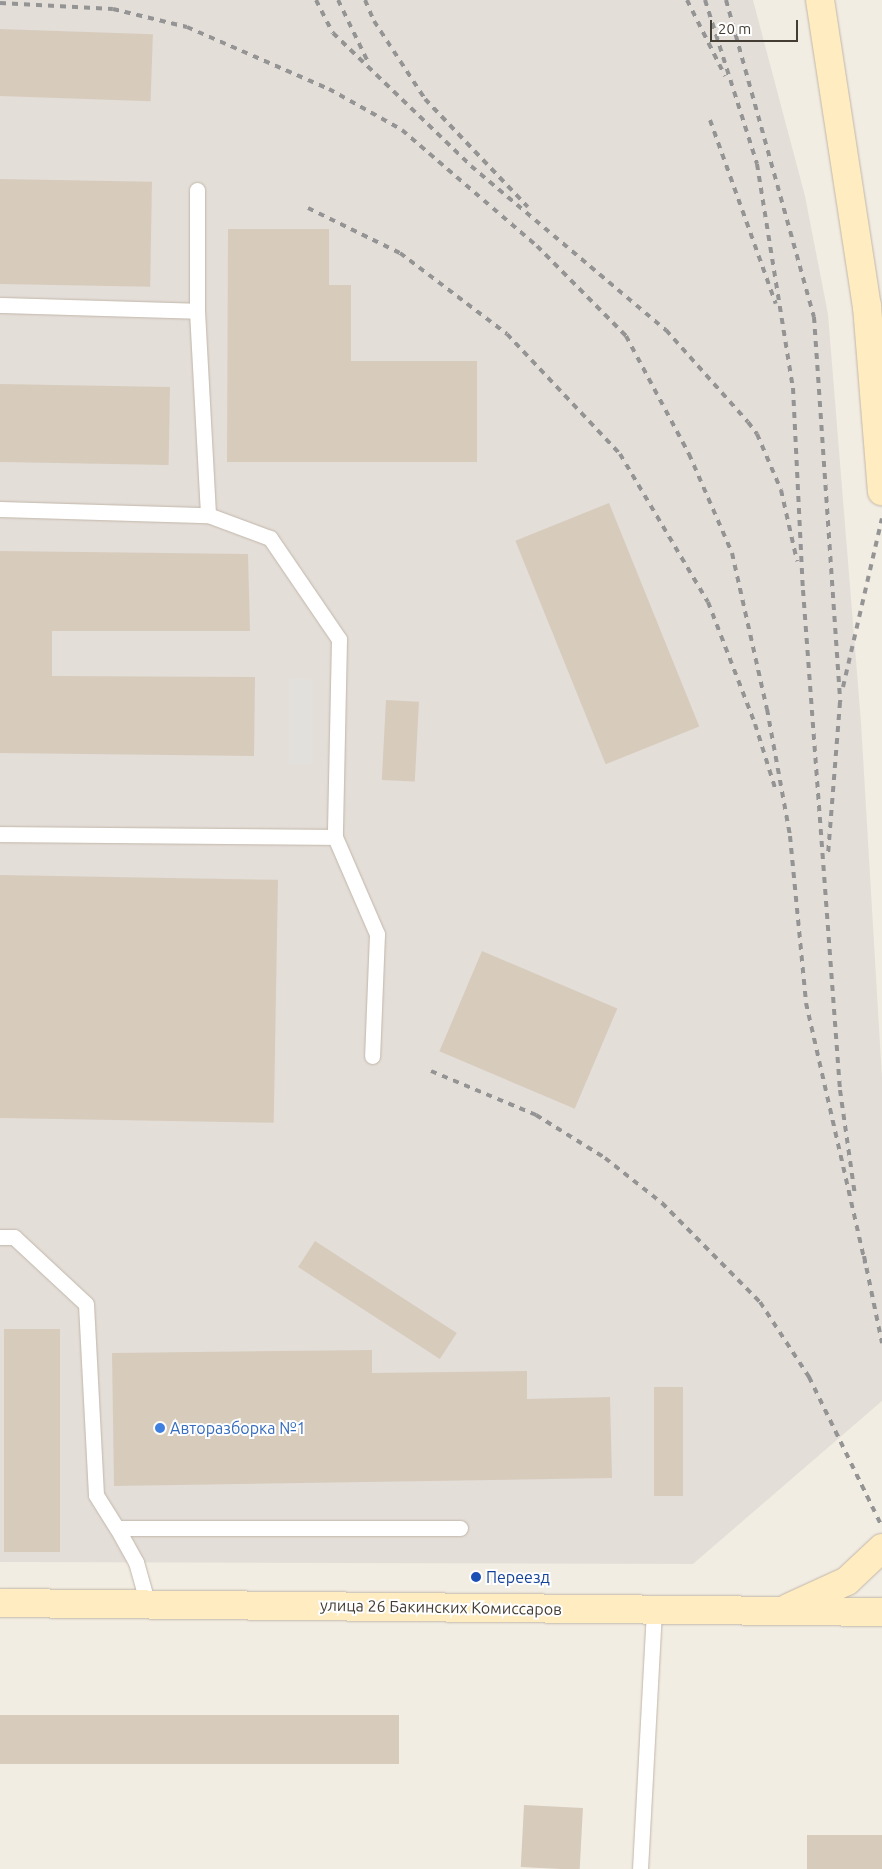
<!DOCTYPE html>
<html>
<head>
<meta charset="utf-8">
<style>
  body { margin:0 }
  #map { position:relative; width:882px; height:1869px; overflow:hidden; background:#f2ede3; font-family:Ubuntu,sans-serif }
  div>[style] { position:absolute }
  .industrial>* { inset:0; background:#e4ded9 }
  .parking>* { inset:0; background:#e2e0dc; transform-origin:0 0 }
  .building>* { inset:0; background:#d7cbbc; transform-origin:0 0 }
  .roads { filter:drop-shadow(0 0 1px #c1b7a9) drop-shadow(0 0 1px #c1b7a9) }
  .lane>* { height:15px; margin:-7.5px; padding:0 7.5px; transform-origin:7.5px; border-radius:7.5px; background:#fff }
  .secondary>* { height:28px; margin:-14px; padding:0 14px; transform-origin:14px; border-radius:14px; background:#ffecc1 }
  .rail>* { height:4px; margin-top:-2px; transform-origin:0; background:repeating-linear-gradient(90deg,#949494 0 6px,transparent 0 12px) }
  .dots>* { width:14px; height:14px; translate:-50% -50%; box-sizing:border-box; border:2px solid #fff; border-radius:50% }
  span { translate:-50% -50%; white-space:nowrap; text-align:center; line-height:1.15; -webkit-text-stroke:4px #fff; paint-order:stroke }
  .shop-label { font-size:16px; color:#366cbe }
  .left { translate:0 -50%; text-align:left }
  .transit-label { font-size:16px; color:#164399 }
  .street-label { font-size:16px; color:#443d33 }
  .scale { position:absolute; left:710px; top:20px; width:88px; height:22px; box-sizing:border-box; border:2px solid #443d33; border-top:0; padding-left:6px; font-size:15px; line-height:18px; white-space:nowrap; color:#443d33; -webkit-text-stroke:4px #fff; paint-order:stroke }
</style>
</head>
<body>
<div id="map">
  <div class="industrial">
    <div style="clip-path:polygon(0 0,753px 0,805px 196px,828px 314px,861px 722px,882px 1078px,882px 1401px,693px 1564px,0 1562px)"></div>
  </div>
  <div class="parking">
    <div style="left:289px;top:679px;width:23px;height:85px"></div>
  </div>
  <div class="building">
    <div style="left:0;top:29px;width:153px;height:67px;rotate:2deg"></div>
    <div style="left:0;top:179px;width:152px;height:105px;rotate:1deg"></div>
    <div style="clip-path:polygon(228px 229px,329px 229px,329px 285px,351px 285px,351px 361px,477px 361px,477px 462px,227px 462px)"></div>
    <div style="left:0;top:384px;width:170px;height:78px;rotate:1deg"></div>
    <div style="left:609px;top:503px;width:241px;height:101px;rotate:68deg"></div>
    <div style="clip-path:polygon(0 551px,248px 554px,250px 631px,52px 631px,52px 676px,255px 677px,254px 756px,0 753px)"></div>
    <div style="left:386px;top:700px;width:33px;height:80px;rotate:3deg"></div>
    <div style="left:0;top:875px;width:278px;height:243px;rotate:1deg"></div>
    <div style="left:482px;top:951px;width:147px;height:109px;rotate:23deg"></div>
    <div style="left:315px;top:1241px;width:169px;height:31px;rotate:33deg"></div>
    <div style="left:4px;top:1329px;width:56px;height:223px"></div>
    <div style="clip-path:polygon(372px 1350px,372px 1373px,527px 1371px,527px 1399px,610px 1397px,612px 1478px,114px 1486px,112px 1353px)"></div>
    <div style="left:654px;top:1387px;width:29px;height:109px"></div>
    <div style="left:0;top:1715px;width:399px;height:49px"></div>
    <div style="left:524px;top:1805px;width:59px;height:62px;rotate:3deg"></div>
    <div style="left:882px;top:1835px;width:34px;height:75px;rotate:90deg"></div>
  </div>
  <div class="roads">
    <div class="lane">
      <div style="left:197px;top:190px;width:121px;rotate:90deg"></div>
      <div style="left:197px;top:311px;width:204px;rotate:86.9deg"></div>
      <div style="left:0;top:305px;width:197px;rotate:1.7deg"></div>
      <div style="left:0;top:509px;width:208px;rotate:1.7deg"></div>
      <div style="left:208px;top:515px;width:66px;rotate:20.4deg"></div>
      <div style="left:270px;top:538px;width:122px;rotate:55.7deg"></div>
      <div style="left:339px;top:639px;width:198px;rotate:91.2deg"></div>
      <div style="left:335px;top:837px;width:106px;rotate:66.6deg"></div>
      <div style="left:377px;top:934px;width:122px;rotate:92.3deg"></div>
      <div style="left:0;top:834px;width:335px;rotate:0.5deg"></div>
      <div style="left:0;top:1237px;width:14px"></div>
      <div style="left:14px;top:1237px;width:98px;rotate:42.9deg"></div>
      <div style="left:86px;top:1304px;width:191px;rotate:87deg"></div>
      <div style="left:96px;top:1495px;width:39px;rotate:58deg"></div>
      <div style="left:117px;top:1528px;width:343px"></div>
      <div style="left:117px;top:1528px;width:39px;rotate:61deg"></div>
      <div style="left:136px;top:1562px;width:45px;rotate:74.4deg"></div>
      <div style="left:640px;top:1869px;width:260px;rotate:-86.9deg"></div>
    </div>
    <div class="secondary">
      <div style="left:820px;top:0;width:310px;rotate:81.3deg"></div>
      <div style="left:867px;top:306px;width:186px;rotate:85.4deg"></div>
      <div style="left:0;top:1603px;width:882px;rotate:0.58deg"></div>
      <div style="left:788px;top:1608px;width:65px;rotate:-24.6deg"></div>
      <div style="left:847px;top:1581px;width:48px;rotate:-43.3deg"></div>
    </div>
  </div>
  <div class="rail">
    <div style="left:316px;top:0;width:37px;rotate:63deg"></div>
    <div style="left:333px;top:33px;width:192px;rotate:43.9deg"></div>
    <div style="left:471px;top:166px;width:255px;rotate:40.1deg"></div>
    <div style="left:666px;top:330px;width:123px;rotate:48.3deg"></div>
    <div style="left:748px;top:422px;width:15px;rotate:53deg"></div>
    <div style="left:757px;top:434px;width:61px;rotate:66.8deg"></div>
    <div style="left:781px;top:490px;width:73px;rotate:77.3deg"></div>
    <div style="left:338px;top:0;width:69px;rotate:64.2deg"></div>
    <div style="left:365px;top:0;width:23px;rotate:67deg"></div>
    <div style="left:374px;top:21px;width:93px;rotate:56.8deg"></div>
    <div style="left:425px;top:99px;width:149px;rotate:46.4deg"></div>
    <div style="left:687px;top:0;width:85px;rotate:63.4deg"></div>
    <div style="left:705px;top:0;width:172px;rotate:72.4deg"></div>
    <div style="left:757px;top:164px;width:227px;rotate:80.9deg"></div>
    <div style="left:793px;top:388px;width:202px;rotate:87.2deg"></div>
    <div style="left:803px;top:590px;width:501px;rotate:85.77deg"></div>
    <div style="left:840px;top:1090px;width:107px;rotate:81.9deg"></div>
    <div style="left:726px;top:0;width:329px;rotate:74.5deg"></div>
    <div style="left:814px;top:317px;width:386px;rotate:86.1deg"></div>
    <div style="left:840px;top:702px;width:153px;rotate:94.5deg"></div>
    <div style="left:0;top:3px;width:113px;rotate:3deg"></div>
    <div style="left:113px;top:9px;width:76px;rotate:13.7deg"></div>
    <div style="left:187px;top:27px;width:155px;rotate:23.6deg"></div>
    <div style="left:329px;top:89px;width:84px;rotate:29.3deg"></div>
    <div style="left:402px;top:130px;width:178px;rotate:40.7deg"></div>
    <div style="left:537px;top:246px;width:127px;rotate:45.3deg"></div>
    <div style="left:626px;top:336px;width:134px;rotate:61.9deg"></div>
    <div style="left:689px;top:454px;width:108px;rotate:66.5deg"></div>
    <div style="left:732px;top:553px;width:160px;rotate:77.4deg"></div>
    <div style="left:767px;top:709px;width:129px;rotate:79.7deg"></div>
    <div style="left:790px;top:836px;width:168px;rotate:84.5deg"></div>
    <div style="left:806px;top:1003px;width:267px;rotate:77.2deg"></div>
    <div style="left:710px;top:120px;width:195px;rotate:70.3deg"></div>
    <div style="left:308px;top:208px;width:102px;rotate:26.1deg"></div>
    <div style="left:400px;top:253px;width:134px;rotate:37.1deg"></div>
    <div style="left:507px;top:334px;width:165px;rotate:46.7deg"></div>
    <div style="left:620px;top:454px;width:172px;rotate:59.3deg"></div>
    <div style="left:708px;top:602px;width:131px;rotate:68.9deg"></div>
    <div style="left:755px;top:724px;width:70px;rotate:72.6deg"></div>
    <div style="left:843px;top:687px;width:173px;rotate:-77deg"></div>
    <div style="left:431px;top:1071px;width:114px;rotate:22.7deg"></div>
    <div style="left:536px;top:1115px;width:81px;rotate:31.9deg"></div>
    <div style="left:605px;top:1158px;width:73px;rotate:38.3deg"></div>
    <div style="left:662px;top:1203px;width:139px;rotate:45.3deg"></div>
    <div style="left:760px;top:1302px;width:90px;rotate:56.8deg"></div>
    <div style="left:809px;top:1377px;width:167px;rotate:64deg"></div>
    <div style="left:864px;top:1256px;width:89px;rotate:78.3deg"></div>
  </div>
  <div class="dots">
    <div style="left:160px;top:1428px;background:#3f7fe0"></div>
    <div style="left:476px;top:1577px;background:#1a4fb4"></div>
  </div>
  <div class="shop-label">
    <span class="left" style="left:170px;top:1428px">Авторазборка №1</span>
  </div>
  <div class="transit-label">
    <span class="left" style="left:486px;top:1577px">Переезд</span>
  </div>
  <div class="street-label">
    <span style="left:441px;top:1607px;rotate:1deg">улица 26 Бакинских Комиссаров</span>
  </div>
  <div class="scale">20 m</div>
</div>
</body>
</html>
